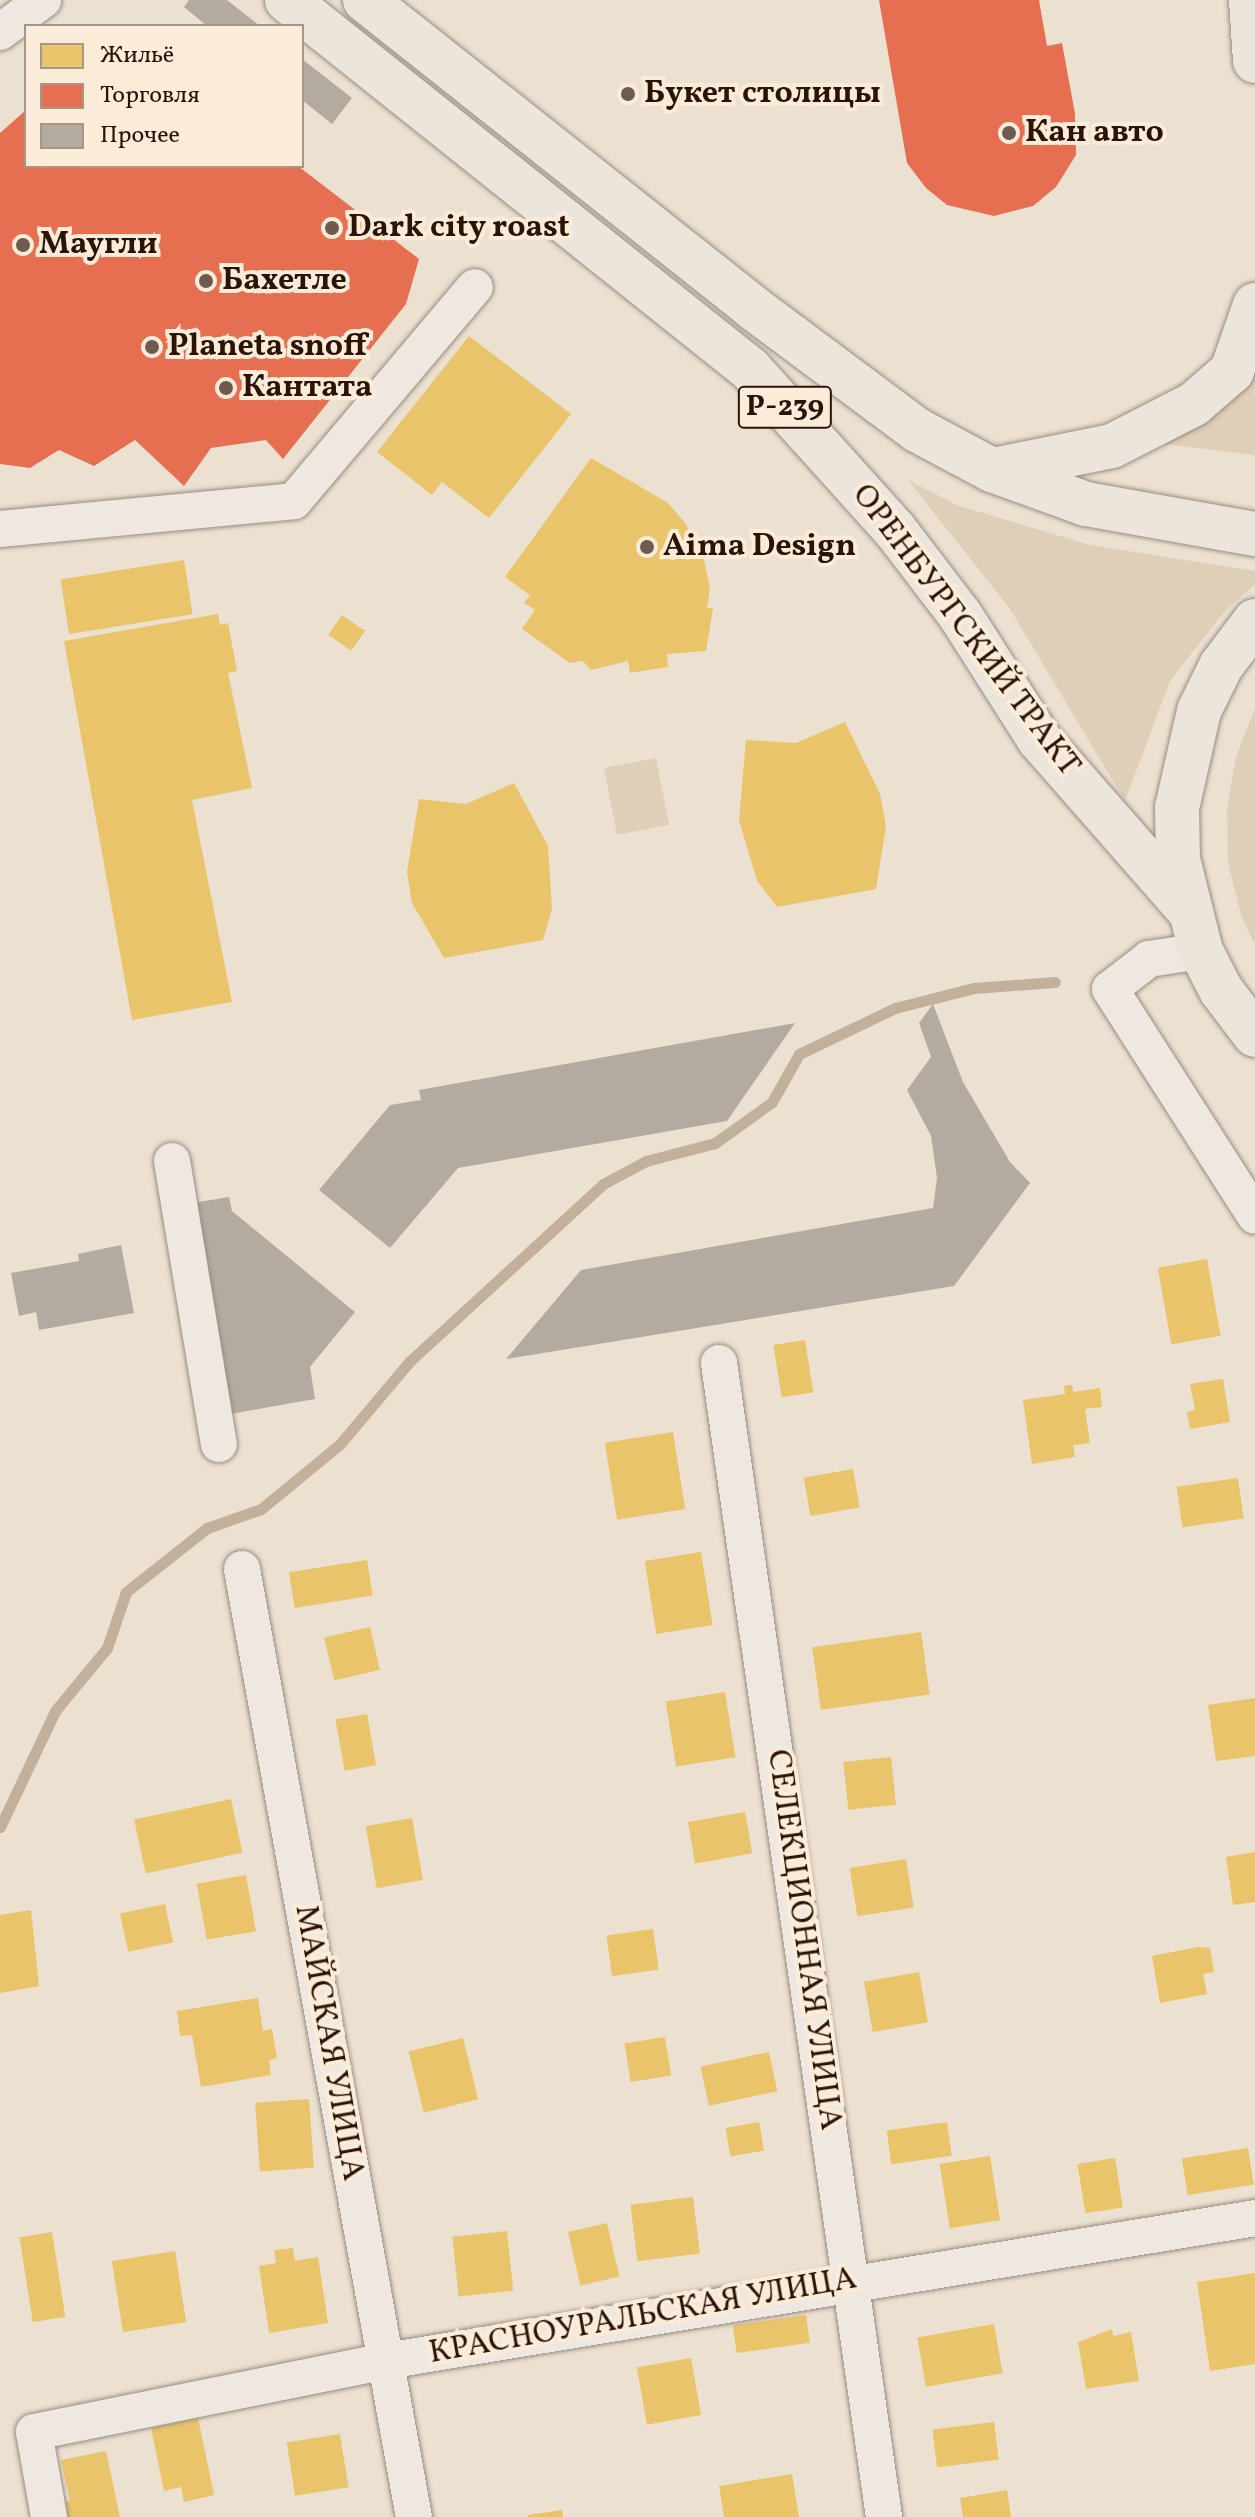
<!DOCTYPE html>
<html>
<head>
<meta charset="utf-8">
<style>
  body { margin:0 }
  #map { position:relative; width:1255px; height:2517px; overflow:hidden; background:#ece0d0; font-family:Vollkorn,serif }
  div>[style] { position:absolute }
  .green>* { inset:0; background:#dfceb8; transform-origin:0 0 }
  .homes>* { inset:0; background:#e9c46a; transform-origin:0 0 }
  .shops>* { inset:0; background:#e76f51 }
  .stream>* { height:11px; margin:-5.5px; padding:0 5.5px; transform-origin:5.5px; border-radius:5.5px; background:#c3b09b }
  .building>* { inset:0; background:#b4aba0 }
  .roads { filter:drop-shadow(0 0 2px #978d82) drop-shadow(0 0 2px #978d82) }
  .street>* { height:36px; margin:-18px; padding:0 18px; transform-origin:18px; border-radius:18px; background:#efe8e1 }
  .primary>* { height:44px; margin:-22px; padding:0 22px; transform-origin:22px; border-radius:22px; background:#ece5dc }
  .dots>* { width:22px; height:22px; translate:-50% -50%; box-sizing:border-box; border:4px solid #faecd9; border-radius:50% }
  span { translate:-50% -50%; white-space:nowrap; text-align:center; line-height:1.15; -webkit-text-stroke:8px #faecd9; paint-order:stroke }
  .shield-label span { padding:2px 6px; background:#faecd9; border:2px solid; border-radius:6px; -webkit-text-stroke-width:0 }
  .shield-label { font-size:30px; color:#2b1407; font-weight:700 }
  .poi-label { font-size:32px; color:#2b1407; font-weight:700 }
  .left { translate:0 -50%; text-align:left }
  .street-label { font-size:32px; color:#2b1407 }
  .legend { position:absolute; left:24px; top:24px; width:280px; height:144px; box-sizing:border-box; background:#faecd9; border:2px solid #a79685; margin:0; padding:10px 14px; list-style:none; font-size:24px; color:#2b1407 }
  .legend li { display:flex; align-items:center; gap:16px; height:40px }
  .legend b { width:40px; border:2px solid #a79685 }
</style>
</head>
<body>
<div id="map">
  <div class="green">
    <div style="clip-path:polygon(1255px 371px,1255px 455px,1157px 443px)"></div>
    <div style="clip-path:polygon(908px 480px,959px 506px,1090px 545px,1255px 571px,1255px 584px,1224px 612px,1170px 681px,1125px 801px,1010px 609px)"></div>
    <div style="clip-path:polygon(1255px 708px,1255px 945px,1241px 915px,1228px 863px,1227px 809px,1236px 757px)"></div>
    <div style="left:656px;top:758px;width:68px;height:53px;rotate:79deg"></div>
  </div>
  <div class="homes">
    <div style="clip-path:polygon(469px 336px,571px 414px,489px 518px,442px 482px,432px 495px,377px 452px)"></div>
    <div style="clip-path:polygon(591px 458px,668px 503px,685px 523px,704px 560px,710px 588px,707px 608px,713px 608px,706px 651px,667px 654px,668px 667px,630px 673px,628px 661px,591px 670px,583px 661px,570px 663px,522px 629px,535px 610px,524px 603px,530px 595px,505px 577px)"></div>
    <div style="left:184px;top:560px;width:55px;height:125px;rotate:81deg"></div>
    <div style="clip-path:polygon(218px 614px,220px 625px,228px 623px,237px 671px,228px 673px,252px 788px,192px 800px,232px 1002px,132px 1020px,64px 641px)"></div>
    <div style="left:342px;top:615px;width:28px;height:24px;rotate:35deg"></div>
    <div style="clip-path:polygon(845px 722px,880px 794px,886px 826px,876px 889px,777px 907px,757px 881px,739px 820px,746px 740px,796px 743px)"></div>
    <div style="clip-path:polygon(514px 783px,548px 846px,552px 909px,543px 940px,444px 958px,412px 903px,407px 872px,419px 799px,466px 804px)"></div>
    <div style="left:1207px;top:1259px;width:78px;height:50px;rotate:80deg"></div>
    <div style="left:805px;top:1340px;width:53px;height:32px;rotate:81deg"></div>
    <div style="clip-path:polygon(1223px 1379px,1230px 1422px,1190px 1429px,1187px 1412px,1195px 1410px,1190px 1384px)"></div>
    <div style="clip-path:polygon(1072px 1385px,1073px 1392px,1100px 1388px,1102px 1407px,1085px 1409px,1090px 1443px,1073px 1445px,1075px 1457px,1032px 1464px,1023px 1400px,1065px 1394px,1064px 1386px)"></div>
    <div style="left:673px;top:1432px;width:78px;height:69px;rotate:81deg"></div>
    <div style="left:853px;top:1469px;width:39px;height:50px;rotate:80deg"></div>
    <div style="left:1238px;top:1478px;width:41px;height:62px;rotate:82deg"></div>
    <div style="left:701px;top:1552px;width:74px;height:57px;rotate:81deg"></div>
    <div style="left:367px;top:1560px;width:36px;height:79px;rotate:81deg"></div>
    <div style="left:370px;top:1627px;width:44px;height:47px;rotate:77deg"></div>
    <div style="left:921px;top:1632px;width:63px;height:110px;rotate:82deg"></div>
    <div style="left:725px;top:1692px;width:66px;height:60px;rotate:81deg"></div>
    <div style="clip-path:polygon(1255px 1698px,1255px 1756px,1216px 1761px,1208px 1705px)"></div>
    <div style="left:367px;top:1714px;width:52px;height:32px;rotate:80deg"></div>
    <div style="left:891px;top:1757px;width:48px;height:48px;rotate:84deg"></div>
    <div style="left:231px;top:1799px;width:55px;height:99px;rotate:78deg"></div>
    <div style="left:745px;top:1812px;width:42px;height:58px;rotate:80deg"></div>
    <div style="left:412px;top:1818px;width:63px;height:47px;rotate:80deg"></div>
    <div style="clip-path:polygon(1255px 1852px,1255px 1902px,1233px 1905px,1226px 1857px)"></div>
    <div style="left:906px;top:1859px;width:49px;height:57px;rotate:81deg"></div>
    <div style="left:246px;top:1875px;width:57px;height:50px;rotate:80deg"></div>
    <div style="left:165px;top:1904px;width:39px;height:46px;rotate:78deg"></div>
    <div style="clip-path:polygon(31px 1910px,39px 1986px,0 1993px,0 1915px)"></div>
    <div style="left:653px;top:1929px;width:41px;height:47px;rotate:82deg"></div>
    <div style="clip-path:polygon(1198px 1947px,1210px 1948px,1214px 1972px,1203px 1974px,1207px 1994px,1160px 2003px,1152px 1956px)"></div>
    <div style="left:919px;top:1972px;width:51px;height:56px;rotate:80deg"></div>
    <div style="clip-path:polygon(258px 1998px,263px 2031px,272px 2029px,277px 2058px,269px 2060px,271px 2075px,201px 2087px,192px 2035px,180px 2036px,177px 2011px)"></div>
    <div style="left:665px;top:2037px;width:39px;height:41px;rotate:81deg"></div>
    <div style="left:463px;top:2038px;width:63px;height:56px;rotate:76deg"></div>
    <div style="left:769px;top:2052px;width:40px;height:70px;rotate:78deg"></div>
    <div style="left:309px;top:2099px;width:69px;height:54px;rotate:86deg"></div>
    <div style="left:759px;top:2122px;width:29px;height:34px;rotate:80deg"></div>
    <div style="left:947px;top:2122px;width:34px;height:61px;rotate:82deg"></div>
    <div style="left:1248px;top:2148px;width:37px;height:67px;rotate:81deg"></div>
    <div style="left:990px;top:2156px;width:65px;height:51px;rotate:81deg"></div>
    <div style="left:1115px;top:2158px;width:50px;height:38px;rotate:81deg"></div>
    <div style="left:693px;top:2197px;width:57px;height:63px;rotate:83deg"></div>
    <div style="left:607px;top:2223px;width:55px;height:40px;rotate:77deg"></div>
    <div style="left:507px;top:2231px;width:60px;height:55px;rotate:84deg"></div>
    <div style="left:52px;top:2232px;width:86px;height:33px;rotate:81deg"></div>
    <div style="clip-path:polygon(293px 2248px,295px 2261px,318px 2257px,328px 2323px,269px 2333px,259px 2266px,276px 2263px,274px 2250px)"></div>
    <div style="left:175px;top:2251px;width:72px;height:64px;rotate:81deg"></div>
    <div style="clip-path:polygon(1255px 2273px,1255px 2364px,1210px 2371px,1197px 2282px)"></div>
    <div style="left:806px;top:2315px;width:28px;height:74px;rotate:82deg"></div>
    <div style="left:994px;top:2324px;width:50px;height:78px;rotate:80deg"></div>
    <div style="clip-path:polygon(1112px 2329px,1113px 2336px,1131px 2332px,1139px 2381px,1086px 2389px,1078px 2342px)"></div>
    <div style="left:691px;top:2358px;width:58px;height:55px;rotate:80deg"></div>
    <div style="clip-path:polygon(198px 2418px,214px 2495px,184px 2502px,181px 2487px,164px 2491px,151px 2428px)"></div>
    <div style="left:994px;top:2422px;width:38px;height:62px;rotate:83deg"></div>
    <div style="left:340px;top:2434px;width:54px;height:54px;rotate:81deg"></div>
    <div style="clip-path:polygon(106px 2451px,120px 2517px,61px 2517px,58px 2503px,70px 2501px,61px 2460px)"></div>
    <div style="clip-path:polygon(792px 2474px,799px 2517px,724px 2517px,719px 2486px)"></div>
    <div style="clip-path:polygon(1007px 2490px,1011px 2517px,963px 2517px,960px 2498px)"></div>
    <div style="clip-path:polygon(562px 2510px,563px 2517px,528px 2517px,528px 2515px)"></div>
  </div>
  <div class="shops">
    <div style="clip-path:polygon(879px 0,1039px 0,1047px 46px,1062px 43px,1075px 114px,1076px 155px,1056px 187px,1033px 206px,994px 216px,947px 205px,926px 188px,907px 163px)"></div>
    <div style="clip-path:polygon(26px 110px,26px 166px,298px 166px,419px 259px,406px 304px,283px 459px,266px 440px,211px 448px,184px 486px,135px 440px,94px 466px,59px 450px,30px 468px,0 464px,0 133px)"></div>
  </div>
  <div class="stream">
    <div style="left:0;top:1827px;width:128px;rotate:-64.6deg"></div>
    <div style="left:55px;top:1711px;width:82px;rotate:-50.5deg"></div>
    <div style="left:107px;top:1648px;width:59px;rotate:-71.3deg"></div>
    <div style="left:126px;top:1592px;width:103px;rotate:-38.3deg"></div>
    <div style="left:207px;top:1528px;width:57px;rotate:-19.4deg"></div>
    <div style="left:261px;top:1509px;width:102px;rotate:-39.4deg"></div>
    <div style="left:340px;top:1444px;width:109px;rotate:-49.9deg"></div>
    <div style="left:410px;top:1361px;width:262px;rotate:-42.5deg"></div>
    <div style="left:603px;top:1184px;width:49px;rotate:-28.1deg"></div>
    <div style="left:646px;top:1161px;width:71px;rotate:-14.6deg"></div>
    <div style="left:715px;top:1143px;width:70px;rotate:-35.7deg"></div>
    <div style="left:772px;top:1102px;width:55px;rotate:-60.6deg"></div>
    <div style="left:799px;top:1054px;width:106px;rotate:-25.6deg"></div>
    <div style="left:895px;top:1008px;width:81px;rotate:-14.2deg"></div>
    <div style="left:974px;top:988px;width:81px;rotate:-4.2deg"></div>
  </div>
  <div class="building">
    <div style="clip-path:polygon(189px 0,227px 0,260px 26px,207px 26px,184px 7px)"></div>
    <div style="clip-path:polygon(302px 59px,352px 98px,332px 124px,302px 100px)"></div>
    <div style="clip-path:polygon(933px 1004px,963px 1082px,1010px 1162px,1030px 1183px,954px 1286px,506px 1359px,581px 1270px,933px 1208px,937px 1178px,931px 1136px,907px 1090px,931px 1057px,919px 1023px)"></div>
    <div style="clip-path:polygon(795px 1023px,727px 1121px,458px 1168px,390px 1248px,319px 1190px,390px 1105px,421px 1100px,419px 1090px)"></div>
    <div style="clip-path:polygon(229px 1197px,232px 1211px,355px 1312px,310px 1367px,315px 1399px,219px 1416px,181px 1205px)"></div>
    <div style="clip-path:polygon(121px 1245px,134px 1313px,39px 1330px,36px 1312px,19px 1316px,11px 1273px,79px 1261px,78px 1254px)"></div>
  </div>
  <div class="roads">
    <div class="street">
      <div style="left:0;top:32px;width:54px;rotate:-36.7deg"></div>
      <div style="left:0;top:529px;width:295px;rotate:-5.4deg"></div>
      <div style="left:294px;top:501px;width:280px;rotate:-49.8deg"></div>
      <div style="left:1201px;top:951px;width:53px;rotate:171.3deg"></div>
      <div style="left:1149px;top:959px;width:49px;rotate:142.4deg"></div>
      <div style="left:1110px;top:989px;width:269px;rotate:57.4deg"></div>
      <div style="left:172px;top:1161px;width:287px;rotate:80.6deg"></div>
      <div style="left:719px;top:1363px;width:1166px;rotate:81.86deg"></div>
      <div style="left:242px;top:1569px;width:963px;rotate:79.72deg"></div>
      <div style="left:49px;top:2517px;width:86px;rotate:-100deg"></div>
      <div style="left:34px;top:2432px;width:359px;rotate:-11.4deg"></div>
      <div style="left:386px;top:2361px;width:881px;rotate:-9.34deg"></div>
    </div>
    <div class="primary">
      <div style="left:287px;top:0;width:592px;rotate:38.55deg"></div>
      <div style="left:750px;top:369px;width:217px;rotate:48deg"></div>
      <div style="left:895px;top:530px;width:107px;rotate:52.6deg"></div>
      <div style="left:960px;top:615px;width:147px;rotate:57.5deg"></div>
      <div style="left:1039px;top:739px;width:225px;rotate:48.8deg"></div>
      <div style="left:365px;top:0;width:494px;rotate:38.4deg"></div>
      <div style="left:752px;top:307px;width:206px;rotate:36.7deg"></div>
      <div style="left:917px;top:430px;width:85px;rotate:28.1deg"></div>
      <div style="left:992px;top:470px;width:100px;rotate:19.9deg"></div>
      <div style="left:1086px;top:504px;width:172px;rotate:10.1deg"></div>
      <div style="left:1251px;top:0;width:61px;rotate:86.2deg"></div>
      <div style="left:993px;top:470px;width:121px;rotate:-11.4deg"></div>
      <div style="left:1112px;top:446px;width:92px;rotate:-27.1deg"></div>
      <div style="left:1194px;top:404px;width:50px;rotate:-41deg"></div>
      <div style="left:1232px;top:371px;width:70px;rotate:-70.8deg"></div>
      <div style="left:1255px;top:621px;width:56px;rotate:127.1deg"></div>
      <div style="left:1221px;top:666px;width:50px;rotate:116.1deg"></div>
      <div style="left:1199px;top:711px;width:99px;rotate:102.8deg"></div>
      <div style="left:1177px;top:808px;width:51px;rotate:88.9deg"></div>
      <div style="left:1178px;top:859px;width:95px;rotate:76deg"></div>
      <div style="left:1201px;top:951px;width:44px;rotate:62.9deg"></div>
      <div style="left:1221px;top:990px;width:56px;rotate:52.9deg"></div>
    </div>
  </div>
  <div class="dots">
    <div style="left:628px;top:94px;background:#6f5b4d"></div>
    <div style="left:1009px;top:133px;background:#6f5b4d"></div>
    <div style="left:332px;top:228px;background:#6f5b4d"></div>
    <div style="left:23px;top:245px;background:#6f5b4d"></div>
    <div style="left:206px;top:281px;background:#6f5b4d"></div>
    <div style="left:152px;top:347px;background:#6f5b4d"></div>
    <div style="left:226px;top:388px;background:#6f5b4d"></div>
    <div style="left:647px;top:547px;background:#6f5b4d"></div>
  </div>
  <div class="shield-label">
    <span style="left:785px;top:407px">Р-239</span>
  </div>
  <div class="poi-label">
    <span class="left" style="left:644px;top:94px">Букет столицы</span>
    <span class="left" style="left:1025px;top:133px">Кан авто</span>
    <span class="left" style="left:348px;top:228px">Dark city roast</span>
    <span class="left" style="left:39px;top:245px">Маугли</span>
    <span class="left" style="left:222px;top:281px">Бахетле</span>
    <span class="left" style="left:168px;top:347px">Planeta snoff</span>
    <span class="left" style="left:242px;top:388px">Кантата</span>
    <span class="left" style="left:663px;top:547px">Aima Design</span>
  </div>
  <div class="street-label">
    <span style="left:965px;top:631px;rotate:53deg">ОРЕНБУРГСКИЙ ТРАКТ</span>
    <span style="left:803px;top:1940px;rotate:82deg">СЕЛЕКЦИОННАЯ УЛИЦА</span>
    <span style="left:328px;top:2043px;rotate:80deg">МАЙСКАЯ УЛИЦА</span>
    <span style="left:643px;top:2317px;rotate:-10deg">КРАСНОУРАЛЬСКАЯ УЛИЦА</span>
  </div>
  <ul class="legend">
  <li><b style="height:22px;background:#e9c46a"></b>Жильё</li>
  <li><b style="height:22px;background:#e76f51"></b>Торговля</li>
  <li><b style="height:22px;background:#b4aba0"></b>Прочее</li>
  </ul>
</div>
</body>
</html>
